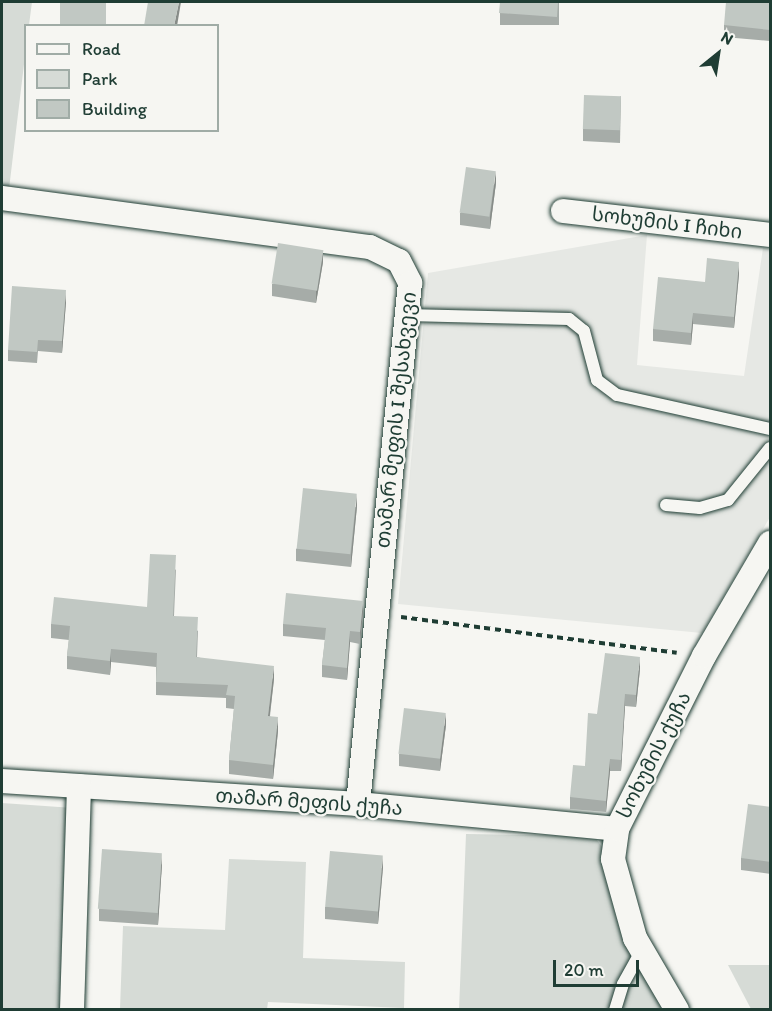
<!DOCTYPE html>
<html>
<head>
<meta charset="utf-8">
<style>
  body { margin:0 }
  #map { position:relative; width:772px; height:1011px; overflow:hidden; background:#f6f6f2; font-family:Itim,"Noto Sans Georgian",sans-serif }
  div>[style] { position:absolute }
  .built>* { inset:0; background:#e6e8e4 }
  .green>* { inset:0; background:#d6dbd6; transform-origin:0 0 }
  .path>* { height:4px; margin-top:-2px; transform-origin:0; background:repeating-linear-gradient(90deg,#1f3d34 0 6px,transparent 0 10.5px) }
  .roads { filter:drop-shadow(0 0 2px #1f3d34) drop-shadow(0 0 2px #1f3d34) }
  .lane>* { height:12px; margin:-6px; padding:0 6px; transform-origin:6px; border-radius:6px; background:#f6f6f2 }
  .street>* { height:24px; margin:-12px; padding:0 12px; transform-origin:12px; border-radius:12px; background:#f6f6f2 }
  .wall>* { inset:0; background:#a6aca8; transform-origin:0 0 }
  .shaded-wall>* { inset:0; background:#878c88 }
  .building>* { inset:0; background:#c1c8c3; transform-origin:0 0 }
  span { translate:-50% -50%; white-space:nowrap; text-align:center; line-height:1.15; -webkit-text-stroke:4.5px #f6f6f2; paint-order:stroke }
  .street-label { font-size:20px; color:#1f3d34 }
  .frame { position:absolute; inset:0; border:3px solid #1f3d34; pointer-events:none }
  .legend { position:absolute; left:24px; top:24px; width:195px; height:108px; box-sizing:border-box; background:#f6f6f2; border:2px solid #a0aca6; margin:0; padding:8px 10px; list-style:none; font-size:18px; color:#1f3d34 }
  .legend li { display:flex; align-items:center; gap:12px; height:30px }
  .legend b { width:30px; border:2px solid #a0aca6 }
  .north { position:absolute; left:688px; top:24px; width:60px; height:60px; -webkit-text-stroke:4px #f6f6f2; paint-order:stroke; rotate:30deg; font-size:16px; font-weight:700; line-height:24px; text-align:center; color:#1f3d34 }
  .north::after { content:''; display:block; margin:auto; width:21px; height:27px; background:#1f3d34; clip-path:polygon(50% 0,100% 100%,50% 72%,0 100%) }
  .scale { position:absolute; left:553px; top:960px; width:86px; height:27px; box-sizing:border-box; border:3px solid #1f3d34; border-top:0; padding-left:8px; font-size:18px; line-height:21px; white-space:nowrap; color:#1f3d34; -webkit-text-stroke:4px #f6f6f2; paint-order:stroke }
</style>
</head>
<body>
<div id="map">
  <div class="built">
    <div style="clip-path:polygon(647px 235px,637px 365px,744px 376px,763px 248px,770px 249px,770px 517px,702px 633px,398px 604px,428px 273px)"></div>
  </div>
  <div class="green">
    <div style="clip-path:polygon(2px 2px,32px 2px,29px 25px,26px 26px,25px 56px,9px 189px,2px 188px)"></div>
    <div style="left:2px;top:803px;width:86px;height:206px;rotate:4deg"></div>
    <div style="clip-path:polygon(466px 834px,594px 836px,608px 855px,624px 934px,663px 1009px,459px 1010px)"></div>
    <div style="clip-path:polygon(229px 859px,306px 862px,303px 958px,405px 962px,404px 1008px,268px 1002px,267px 1009px,120px 1009px,123px 926px,225px 930px)"></div>
    <div style="clip-path:polygon(728px 965px,770px 965px,770px 1009px,751px 1009px)"></div>
  </div>
  <div class="path">
    <div style="left:401px;top:617px;width:278px;rotate:7.4deg"></div>
  </div>
  <div class="roads">
    <div class="lane">
      <div style="left:407px;top:315px;width:162px;rotate:1.4deg"></div>
      <div style="left:569px;top:319px;width:19px;rotate:39deg"></div>
      <div style="left:584px;top:331px;width:51px;rotate:75.1deg"></div>
      <div style="left:597px;top:380px;width:25px;rotate:37deg"></div>
      <div style="left:617px;top:395px;width:157px;rotate:12.5deg"></div>
      <div style="left:666px;top:505px;width:34px;rotate:5deg"></div>
      <div style="left:700px;top:508px;width:29px;rotate:-16deg"></div>
      <div style="left:728px;top:500px;width:67px;rotate:-51.1deg"></div>
      <div style="left:615px;top:1010px;width:27px;rotate:-73deg"></div>
      <div style="left:623px;top:984px;width:39px;rotate:-61deg"></div>
    </div>
    <div class="street">
      <div style="left:2px;top:198px;width:371px;rotate:7.6deg"></div>
      <div style="left:370px;top:247px;width:32px;rotate:26deg"></div>
      <div style="left:399px;top:261px;width:25px;rotate:63deg"></div>
      <div style="left:410px;top:283px;width:524px;rotate:95.7deg"></div>
      <div style="left:563px;top:211px;width:208px;rotate:6.6deg"></div>
      <div style="left:2px;top:781px;width:357px;rotate:3.7deg"></div>
      <div style="left:358px;top:804px;width:260px;rotate:5.5deg"></div>
      <div style="left:72px;top:1010px;width:224px;rotate:-88.2deg"></div>
      <div style="left:677px;top:1010px;width:83px;rotate:-120.3deg"></div>
      <div style="left:635px;top:938px;width:82px;rotate:-105.6deg"></div>
      <div style="left:613px;top:859px;width:30px;rotate:-82deg"></div>
      <div style="left:617px;top:829px;width:194px;rotate:-63.3deg"></div>
      <div style="left:704px;top:656px;width:131px;rotate:-59.7deg"></div>
    </div>
  </div>
  <div class="wall">
    <div style="left:500px;top:2px;width:59px;height:23px"></div>
    <div style="clip-path:polygon(771px 2px,770px 41px,724px 37px,724px 25px)"></div>
    <div style="clip-path:polygon(621px 96px,620px 143px,583px 141px,583px 129px)"></div>
    <div style="clip-path:polygon(496px 183px,490px 229px,460px 225px,460px 213px)"></div>
    <div style="clip-path:polygon(323px 262px,316px 303px,272px 296px,272px 284px)"></div>
    <div style="clip-path:polygon(739px 274px,734px 328px,693px 324px,691px 345px,653px 341px,653px 329px,705px 282px)"></div>
    <div style="clip-path:polygon(66px 302px,62px 353px,38px 351px,37px 363px,8px 361px,8px 350px)"></div>
    <div style="clip-path:polygon(357px 506px,351px 567px,296px 561px,296px 549px)"></div>
    <div style="clip-path:polygon(176px 569px,174px 616px,198px 631px,197px 657px,274px 679px,270px 716px,278px 731px,273px 779px,229px 774px,229px 760px,234px 709px,226px 708px,226px 698px,156px 695px,156px 667px,111px 662px,110px 675px,67px 669px,67px 656px,69px 640px,51px 638px,51px 624px,147px 607px)"></div>
    <div style="clip-path:polygon(363px 613px,360px 644px,350px 642px,347px 680px,322px 677px,322px 665px,325px 640px,283px 636px,283px 624px)"></div>
    <div style="clip-path:polygon(640px 669px,636px 707px,625px 706px,621px 771px,610px 771px,606px 812px,570px 809px,570px 797px,585px 766px,597px 714px)"></div>
    <div style="clip-path:polygon(446px 725px,440px 771px,399px 766px,399px 754px)"></div>
    <div style="clip-path:polygon(771px 807px,771px 874px,741px 870px,741px 858px)"></div>
    <div style="clip-path:polygon(162px 864px,158px 925px,99px 921px,99px 909px)"></div>
    <div style="clip-path:polygon(383px 867px,378px 924px,325px 919px,325px 907px)"></div>
  </div>
  <div class="shaded-wall">
    <div style="clip-path:polygon(106px 2px,106px 7px,104px 26px,103px 26px)"></div>
    <div style="clip-path:polygon(179px 2px,181px 2px,177px 26px,174px 26px)"></div>
    <div style="clip-path:polygon(496px 171px,496px 183px,490px 229px,490px 217px)"></div>
    <div style="clip-path:polygon(323px 250px,323px 262px,316px 303px,316px 291px)"></div>
    <div style="clip-path:polygon(739px 262px,739px 274px,734px 328px,734px 317px)"></div>
    <div style="clip-path:polygon(66px 290px,66px 302px,62px 353px,62px 341px)"></div>
    <div style="clip-path:polygon(693px 313px,693px 324px,691px 345px,691px 333px)"></div>
    <div style="clip-path:polygon(357px 494px,357px 506px,351px 567px,351px 556px)"></div>
    <div style="clip-path:polygon(363px 601px,363px 613px,360px 644px,360px 632px)"></div>
    <div style="clip-path:polygon(350px 631px,350px 642px,347px 680px,347px 668px)"></div>
    <div style="clip-path:polygon(111px 649px,111px 662px,110px 675px,110px 661px)"></div>
    <div style="clip-path:polygon(640px 657px,640px 669px,636px 707px,636px 695px)"></div>
    <div style="clip-path:polygon(274px 666px,274px 679px,268px 729px,268px 716px)"></div>
    <div style="clip-path:polygon(625px 694px,625px 706px,621px 771px,621px 760px)"></div>
    <div style="clip-path:polygon(446px 713px,446px 725px,440px 771px,440px 759px)"></div>
    <div style="clip-path:polygon(278px 717px,278px 731px,273px 779px,273px 765px)"></div>
    <div style="clip-path:polygon(610px 759px,610px 771px,606px 812px,606px 801px)"></div>
    <div style="clip-path:polygon(162px 853px,162px 864px,158px 925px,158px 913px)"></div>
    <div style="clip-path:polygon(383px 856px,383px 867px,378px 924px,378px 912px)"></div>
  </div>
  <div class="building">
    <div style="left:60px;top:2px;width:46px;height:24px"></div>
    <div style="clip-path:polygon(148px 2px,179px 2px,174px 26px,144px 26px)"></div>
    <div style="clip-path:polygon(500px 2px,558px 2px,557px 17px,499px 13px)"></div>
    <div style="clip-path:polygon(726px 2px,771px 2px,770px 30px,724px 25px)"></div>
    <div style="left:584px;top:95px;width:37px;height:34px;rotate:2deg"></div>
    <div style="left:466px;top:167px;width:30px;height:46px;rotate:8deg"></div>
    <div style="left:278px;top:243px;width:46px;height:41px;rotate:9deg"></div>
    <div style="clip-path:polygon(707px 258px,739px 262px,734px 317px,693px 313px,691px 333px,653px 329px,658px 277px,705px 282px)"></div>
    <div style="clip-path:polygon(12px 286px,66px 290px,62px 341px,38px 340px,37px 352px,8px 350px)"></div>
    <div style="left:303px;top:488px;width:54px;height:61px;rotate:6deg"></div>
    <div style="clip-path:polygon(150px 554px,176px 555px,173px 616px,198px 617px,196px 657px,274px 666px,268px 716px,278px 717px,273px 765px,229px 760px,235px 696px,226px 695px,228px 685px,156px 682px,157px 653px,111px 649px,110px 661px,67px 656px,70px 626px,51px 624px,54px 597px,147px 607px)"></div>
    <div style="clip-path:polygon(286px 593px,363px 601px,360px 632px,350px 631px,347px 668px,322px 665px,326px 628px,283px 624px)"></div>
    <div style="clip-path:polygon(605px 653px,640px 657px,636px 695px,625px 694px,621px 760px,610px 759px,606px 801px,570px 797px,573px 765px,585px 766px,588px 713px,597px 714px)"></div>
    <div style="left:404px;top:708px;width:42px;height:46px;rotate:7deg"></div>
    <div style="clip-path:polygon(748px 804px,771px 807px,771px 862px,741px 858px)"></div>
    <div style="left:102px;top:849px;width:60px;height:60px;rotate:4deg"></div>
    <div style="left:330px;top:851px;width:53px;height:56px;rotate:5deg"></div>
  </div>
  <div class="street-label">
    <span style="left:667px;top:223px;rotate:7deg">სოხუმის I ჩიხი</span>
    <span style="left:396px;top:420px;rotate:-84deg">თამარ მეფის I შესახვევი</span>
    <span style="left:654px;top:755px;rotate:-63deg">სოხუმის ქუჩა</span>
    <span style="left:309px;top:802px;rotate:4deg">თამარ მეფის ქუჩა</span>
  </div>
  <div class="frame"></div>
  <ul class="legend">
  <li><b style="height:8px;background:#f6f6f2"></b>Road</li>
  <li><b style="height:16px;background:#d6dbd6"></b>Park</li>
  <li><b style="height:16px;background:#c1c8c3"></b>Building</li>
  </ul>
  <div class="north">N</div>
  <div class="scale">20 m</div>
</div>
</body>
</html>
